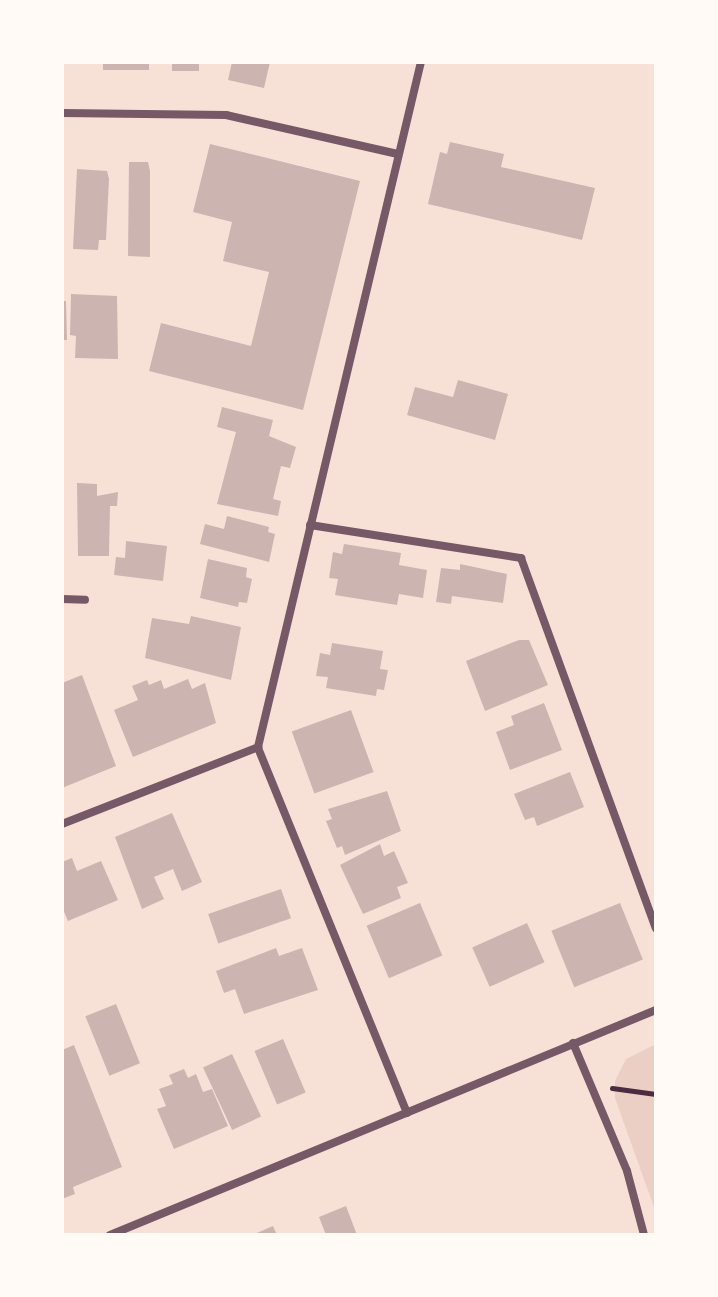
<!DOCTYPE html>
<html>
<head>
<meta charset="utf-8">
<style>
  body { margin:0 }
  #map { position:relative; width:718px; height:1297px; overflow:hidden; background:#f7e1d7; font-family:Arial,sans-serif }
  div>[style] { position:absolute }
  .green>* { inset:0; background:#ebcfc5 }
  .building>* { inset:0; background:#ccb4b1; transform-origin:0 0 }
  .path>* { height:5px; margin:-2.5px; padding:0 2.5px; transform-origin:2.5px; border-radius:2.5px; background:#4a2c40 }
  .minor>* { height:8px; margin:-4px; padding:0 4px; transform-origin:4px; border-radius:4px; background:#755966 }
  span { translate:-50% -50%; white-space:nowrap; text-align:center; line-height:1.15; -webkit-text-stroke:6px #fffaf5; paint-order:stroke }
  .frame { position:absolute; inset:0; border:64px solid #fffaf5; pointer-events:none }
</style>
</head>
<body>
<div id="map">
  <div class="green">
    <div style="clip-path:polygon(656px 1044px,656px 1213px,615px 1098px,615px 1081px,626px 1059px)"></div>
  </div>
  <div class="building">
    <div style="left:103px;top:62px;width:46px;height:8px"></div>
    <div style="left:172px;top:62px;width:27px;height:9px"></div>
    <div style="clip-path:polygon(232px 62px,270px 62px,264px 88px,228px 80px)"></div>
    <div style="clip-path:polygon(450px 142px,504px 154px,501px 167px,595px 188px,582px 240px,428px 204px,440px 152px,447px 154px)"></div>
    <div style="clip-path:polygon(210px 144px,360px 181px,303px 410px,149px 371px,161px 323px,251px 346px,269px 272px,223px 261px,232px 222px,193px 212px)"></div>
    <div style="clip-path:polygon(129px 162px,148px 162px,150px 171px,150px 257px,128px 256px)"></div>
    <div style="clip-path:polygon(77px 169px,107px 171px,109px 179px,106px 240px,99px 240px,98px 250px,73px 249px)"></div>
    <div style="clip-path:polygon(71px 294px,117px 296px,118px 359px,75px 358px,76px 336px,70px 335px)"></div>
    <div style="clip-path:polygon(62px 301px,66px 301px,67px 340px,62px 340px)"></div>
    <div style="clip-path:polygon(458px 380px,508px 394px,495px 440px,407px 415px,415px 387px,453px 397px)"></div>
    <div style="clip-path:polygon(222px 407px,273px 420px,269px 436px,296px 447px,290px 468px,281px 466px,273px 499px,281px 501px,278px 516px,217px 504px,236px 432px,217px 427px)"></div>
    <div style="clip-path:polygon(77px 483px,97px 484px,97px 496px,118px 492px,117px 506px,110px 506px,109px 556px,78px 556px)"></div>
    <div style="clip-path:polygon(227px 516px,269px 527px,268px 532px,275px 534px,269px 562px,200px 544px,205px 524px,224px 529px)"></div>
    <div style="clip-path:polygon(126px 541px,167px 546px,163px 581px,114px 575px,116px 557px,125px 558px)"></div>
    <div style="clip-path:polygon(344px 544px,401px 553px,399px 565px,427px 570px,423px 598px,399px 594px,397px 605px,335px 595px,338px 579px,329px 578px,333px 552px,342px 554px)"></div>
    <div style="clip-path:polygon(208px 559px,247px 568px,246px 577px,252px 579px,247px 603px,239px 602px,238px 607px,200px 598px)"></div>
    <div style="clip-path:polygon(460px 564px,507px 574px,503px 603px,452px 596px,451px 604px,436px 602px,441px 568px,460px 570px)"></div>
    <div style="clip-path:polygon(191px 616px,241px 627px,231px 680px,145px 658px,152px 618px,189px 624px)"></div>
    <div style="clip-path:polygon(519px 640px,529px 640px,548px 685px,485px 711px,466px 661px)"></div>
    <div style="clip-path:polygon(332px 643px,383px 651px,380px 669px,388px 670px,384px 690px,377px 689px,376px 696px,326px 688px,328px 677px,316px 676px,320px 653px,330px 655px)"></div>
    <div style="clip-path:polygon(82px 675px,116px 766px,62px 788px,62px 683px)"></div>
    <div style="clip-path:polygon(188px 679px,192px 689px,205px 683px,216px 723px,133px 757px,114px 710px,138px 700px,132px 686px,147px 680px,149px 685px,161px 680px,164px 689px)"></div>
    <div style="clip-path:polygon(544px 703px,562px 750px,510px 770px,496px 732px,514px 725px,511px 716px)"></div>
    <div style="left:351px;top:710px;width:66px;height:63px;rotate:70deg"></div>
    <div style="clip-path:polygon(570px 772px,584px 807px,537px 826px,534px 817px,525px 820px,514px 794px)"></div>
    <div style="clip-path:polygon(387px 791px,401px 831px,345px 855px,342px 846px,337px 848px,326px 821px,332px 819px,328px 809px)"></div>
    <div style="clip-path:polygon(172px 813px,202px 882px,182px 891px,173px 869px,154px 877px,164px 899px,142px 909px,115px 837px)"></div>
    <div style="clip-path:polygon(380px 844px,384px 856px,394px 851px,408px 883px,397px 887px,401px 898px,363px 914px,340px 865px)"></div>
    <div style="clip-path:polygon(72px 858px,77px 871px,101px 861px,118px 900px,68px 921px,62px 907px,62px 862px)"></div>
    <div style="left:281px;top:889px;width:31px;height:77px;rotate:71deg"></div>
    <div style="left:420px;top:903px;width:57px;height:58px;rotate:67deg"></div>
    <div style="left:620px;top:903px;width:61px;height:74px;rotate:68deg"></div>
    <div style="left:527px;top:923px;width:43px;height:60px;rotate:66deg"></div>
    <div style="clip-path:polygon(276px 948px,279px 956px,302px 948px,318px 990px,244px 1014px,235px 989px,224px 993px,216px 971px)"></div>
    <div style="left:116px;top:1004px;width:64px;height:33px;rotate:68deg"></div>
    <div style="left:283px;top:1039px;width:58px;height:31px;rotate:67deg"></div>
    <div style="clip-path:polygon(74px 1045px,122px 1167px,73px 1187px,75px 1194px,62px 1199px,62px 1050px)"></div>
    <div style="left:232px;top:1054px;width:69px;height:32px;rotate:65deg"></div>
    <div style="clip-path:polygon(184px 1069px,188px 1078px,196px 1074px,203px 1092px,212px 1089px,228px 1126px,174px 1149px,157px 1109px,166px 1106px,159px 1089px,173px 1084px,169px 1075px)"></div>
    <div style="clip-path:polygon(346px 1206px,357px 1235px,326px 1235px,319px 1217px)"></div>
    <div style="clip-path:polygon(273px 1226px,277px 1235px,252px 1235px)"></div>
  </div>
  <div class="path">
    <div style="left:612px;top:1088px;width:44px;rotate:7.8deg"></div>
  </div>
  <div class="minor">
    <div style="left:62px;top:113px;width:164px;rotate:0.7deg"></div>
    <div style="left:226px;top:115px;width:175px;rotate:12.8deg"></div>
    <div style="left:310px;top:525px;width:214px;rotate:8.9deg"></div>
    <div style="left:521px;top:558px;width:394px;rotate:70deg"></div>
    <div style="left:62px;top:599px;width:23px;rotate:2deg"></div>
    <div style="left:62px;top:824px;width:211px;rotate:-21.4deg"></div>
    <div style="left:573px;top:1043px;width:139px;rotate:67.1deg"></div>
    <div style="left:627px;top:1171px;width:66px;rotate:75.1deg"></div>
    <div style="left:407px;top:1113px;width:395px;rotate:-112.2deg"></div>
    <div style="left:258px;top:747px;width:704px;rotate:-76.62deg"></div>
    <div style="left:110px;top:1235px;width:591px;rotate:-22.4deg"></div>
  </div>
  <div class="frame"></div>
</div>
</body>
</html>
